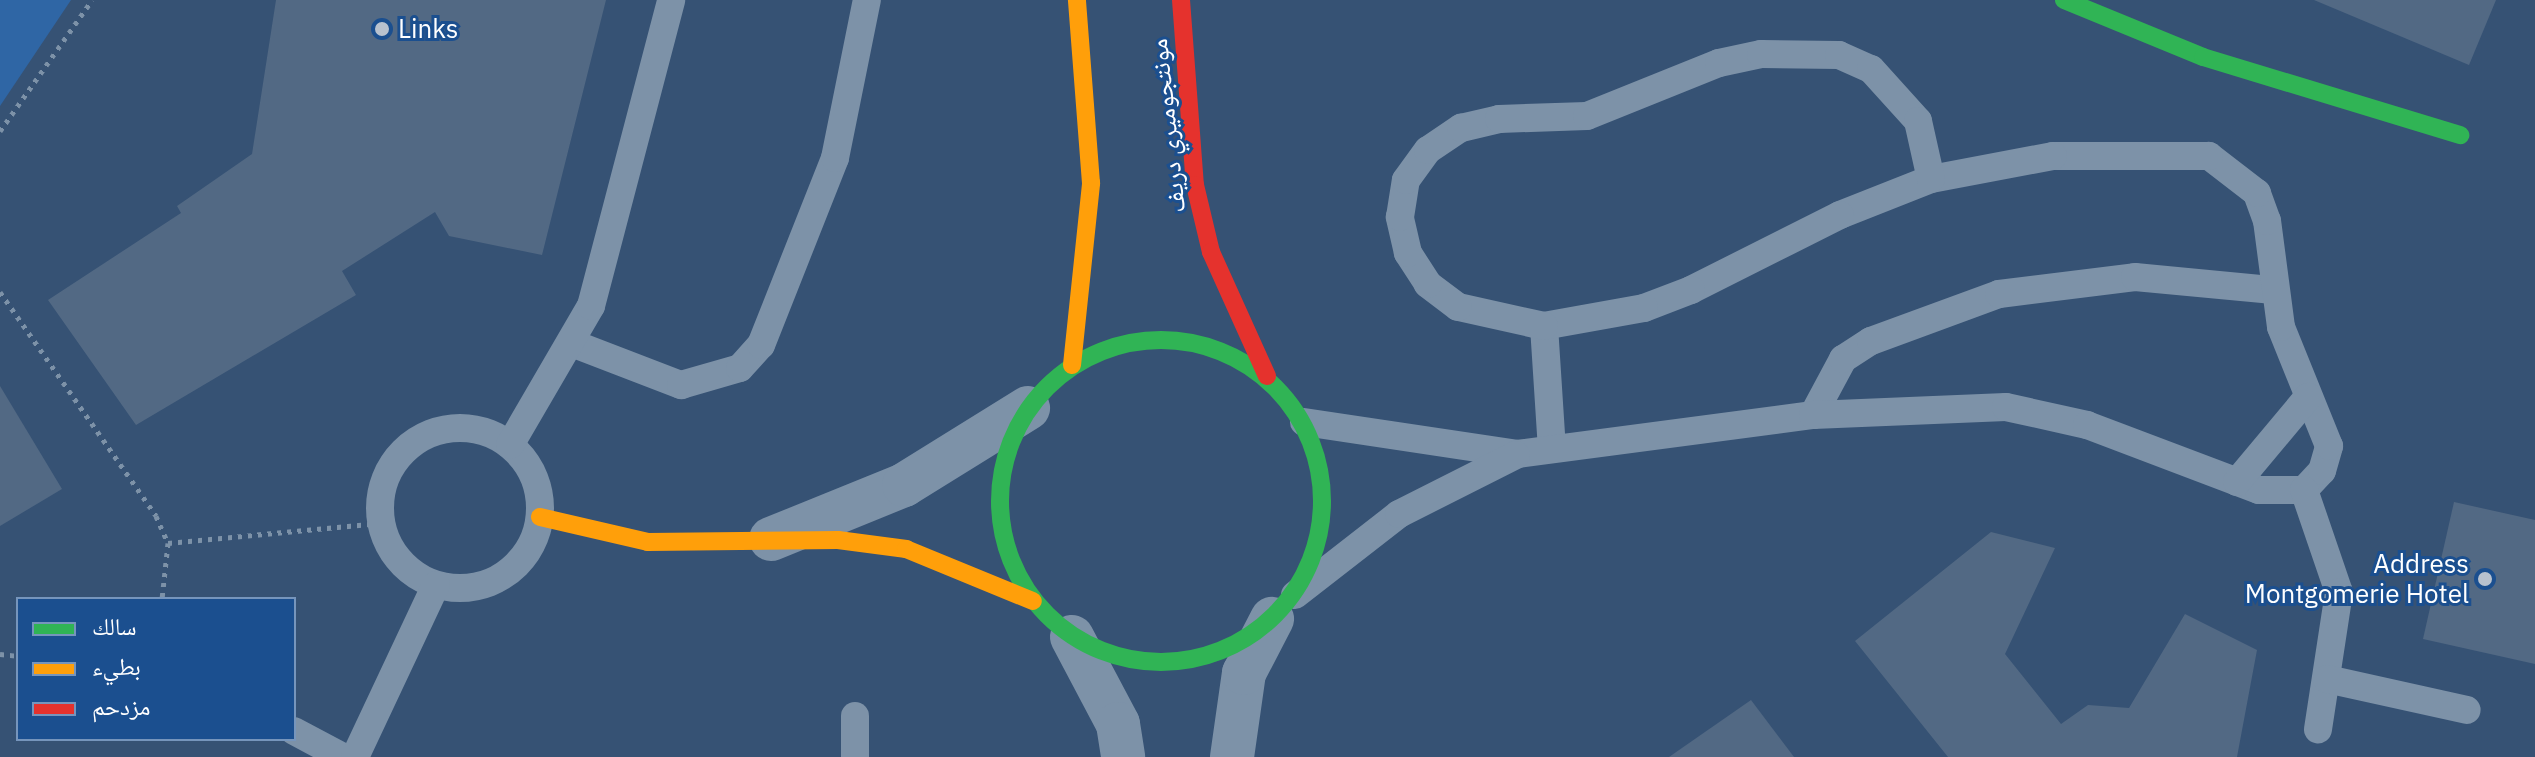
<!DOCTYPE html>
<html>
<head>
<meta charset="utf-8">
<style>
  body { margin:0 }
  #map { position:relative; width:2535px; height:757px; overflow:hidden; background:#365274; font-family:"IBM Plex Sans","Noto Naskh Arabic",sans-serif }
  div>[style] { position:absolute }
  .green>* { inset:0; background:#2f66a5 }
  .building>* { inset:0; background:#526984 }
  .path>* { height:5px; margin-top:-2.5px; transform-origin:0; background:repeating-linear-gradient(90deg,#7d92a8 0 4px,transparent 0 10px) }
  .lane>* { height:28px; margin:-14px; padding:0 14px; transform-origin:14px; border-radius:14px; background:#7d92a8 }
  .lane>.ring { margin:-14px; padding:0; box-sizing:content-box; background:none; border:28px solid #7d92a8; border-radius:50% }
  .street>* { height:44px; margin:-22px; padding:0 22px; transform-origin:22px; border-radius:22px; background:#7d92a8 }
  .fast>* { height:18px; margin:-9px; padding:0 9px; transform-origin:9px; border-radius:9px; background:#30b455 }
  .fast>.ring { margin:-9px; padding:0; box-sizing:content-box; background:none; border:18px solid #30b455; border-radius:50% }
  .slow>* { height:18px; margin:-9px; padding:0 9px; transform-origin:9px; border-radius:9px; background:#ff9f0a }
  .jam>* { height:18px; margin:-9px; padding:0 9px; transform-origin:9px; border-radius:9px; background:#e5322d }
  .dots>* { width:22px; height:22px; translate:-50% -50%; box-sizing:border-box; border:4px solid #1b4f8f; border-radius:50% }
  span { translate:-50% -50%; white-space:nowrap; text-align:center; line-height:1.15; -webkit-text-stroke:6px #1b4f8f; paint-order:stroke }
  .poi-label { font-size:26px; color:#fff }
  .left { translate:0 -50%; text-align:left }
  .right { translate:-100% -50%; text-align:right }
  .street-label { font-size:26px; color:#fff }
  .legend { position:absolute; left:16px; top:597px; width:280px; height:144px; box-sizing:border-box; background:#1b4f8f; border:2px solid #7695bc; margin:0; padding:10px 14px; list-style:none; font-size:24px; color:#fff }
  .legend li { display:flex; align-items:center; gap:16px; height:40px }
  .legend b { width:40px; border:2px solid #7695bc }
</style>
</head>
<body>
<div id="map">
  <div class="green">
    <div style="clip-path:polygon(0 0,71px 0,0 106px)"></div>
  </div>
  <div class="building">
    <div style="clip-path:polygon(276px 0,606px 0,542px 255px,449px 236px,435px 212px,342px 271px,356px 295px,136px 425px,48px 300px,181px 213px,177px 206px,252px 154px)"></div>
    <div style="clip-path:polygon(2314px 0,2496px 0,2469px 65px)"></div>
    <div style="clip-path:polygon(0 386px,62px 489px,0 526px)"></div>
    <div style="clip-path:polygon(2454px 502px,2535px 520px,2535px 664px,2423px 639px)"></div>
    <div style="clip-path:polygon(1991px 532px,2055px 548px,2005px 654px,2061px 724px,2088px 705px,2129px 708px,2185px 614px,2257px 650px,2237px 757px,1948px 757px,1855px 641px)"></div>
    <div style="clip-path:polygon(1751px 700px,1794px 757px,1669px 757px)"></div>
  </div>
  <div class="path">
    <div style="left:0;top:131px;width:160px;rotate:-54.9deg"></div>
    <div style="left:0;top:292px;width:273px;rotate:55.1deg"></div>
    <div style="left:156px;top:516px;width:30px;rotate:66deg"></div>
    <div style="left:168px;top:543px;width:56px;rotate:96.1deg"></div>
    <div style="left:168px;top:543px;width:213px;rotate:-5.4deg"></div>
    <div style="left:0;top:654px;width:18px;rotate:6deg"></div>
  </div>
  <div class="lane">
    <div style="left:1544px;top:326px;width:123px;rotate:86.3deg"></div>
    <div style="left:574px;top:344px;width:115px;rotate:21deg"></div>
    <div style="left:681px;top:385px;width:61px;rotate:-16.1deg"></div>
    <div style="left:740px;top:368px;width:31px;rotate:-48deg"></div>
    <div style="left:761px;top:345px;width:201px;rotate:-68.4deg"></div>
    <div style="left:835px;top:158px;width:161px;rotate:-78.6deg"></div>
    <div style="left:1813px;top:415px;width:64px;rotate:-61.8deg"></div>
    <div style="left:1843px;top:359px;width:33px;rotate:-33deg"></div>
    <div style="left:1871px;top:341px;width:136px;rotate:-20.2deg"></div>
    <div style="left:1999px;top:294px;width:137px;rotate:-7.1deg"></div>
    <div style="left:2135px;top:277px;width:139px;rotate:5.4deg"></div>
    <div style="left:1304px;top:422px;width:215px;rotate:8.5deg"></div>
    <div style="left:1517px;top:454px;width:299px;rotate:-7.5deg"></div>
    <div style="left:1813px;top:415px;width:193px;rotate:-2.4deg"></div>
    <div style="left:2006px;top:407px;width:83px;rotate:12.5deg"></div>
    <div style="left:2087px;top:425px;width:184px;rotate:20.7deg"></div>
    <div style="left:2259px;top:490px;width:45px"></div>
    <div style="left:2304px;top:490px;width:26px;rotate:-47deg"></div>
    <div style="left:2322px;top:471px;width:26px;rotate:-74deg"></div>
    <div style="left:2329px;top:446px;width:128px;rotate:-112deg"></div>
    <div style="left:2281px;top:327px;width:107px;rotate:-97.5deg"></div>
    <div style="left:2267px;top:221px;width:30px;rotate:-110deg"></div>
    <div style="left:2257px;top:193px;width:61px;rotate:-142.4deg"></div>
    <div style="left:2209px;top:156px;width:156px;rotate:180deg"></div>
    <div style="left:2053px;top:156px;width:124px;rotate:169.3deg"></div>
    <div style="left:1931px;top:179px;width:98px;rotate:158.4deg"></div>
    <div style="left:1840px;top:215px;width:167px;rotate:153.3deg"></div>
    <div style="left:1691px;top:290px;width:50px;rotate:159deg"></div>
    <div style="left:1644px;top:308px;width:102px;rotate:169.8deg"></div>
    <div style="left:1544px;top:326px;width:88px;rotate:-167.5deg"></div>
    <div style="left:1458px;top:307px;width:38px;rotate:-143deg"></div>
    <div style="left:1428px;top:284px;width:37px;rotate:-123deg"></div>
    <div style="left:1408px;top:253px;width:37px;rotate:-103deg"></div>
    <div style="left:1400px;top:217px;width:37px;rotate:-81deg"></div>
    <div style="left:1406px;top:180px;width:37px;rotate:-54deg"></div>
    <div style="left:1428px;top:150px;width:40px;rotate:-34deg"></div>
    <div style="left:1461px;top:128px;width:39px;rotate:-13deg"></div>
    <div style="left:1499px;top:119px;width:88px;rotate:-2deg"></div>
    <div style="left:1587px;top:116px;width:142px;rotate:-21.9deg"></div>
    <div style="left:1719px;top:63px;width:43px;rotate:-12.1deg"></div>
    <div style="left:1761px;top:54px;width:78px;rotate:0.7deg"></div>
    <div style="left:1839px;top:55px;width:35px;rotate:24deg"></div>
    <div style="left:1871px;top:69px;width:70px;rotate:47.9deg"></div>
    <div style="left:1918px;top:121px;width:59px;rotate:77.4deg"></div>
    <div class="ring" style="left:380px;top:428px;width:132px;height:132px"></div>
    <div style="left:510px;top:445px;width:161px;rotate:-59.8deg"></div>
    <div style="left:591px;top:306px;width:316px;rotate:-75.3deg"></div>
    <div style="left:2237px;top:482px;width:111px;rotate:-50.1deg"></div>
    <div style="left:2304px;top:490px;width:108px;rotate:71.1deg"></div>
    <div style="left:2339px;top:592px;width:139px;rotate:98.7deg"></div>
    <div style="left:1295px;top:595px;width:132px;rotate:-37.9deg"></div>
    <div style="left:1399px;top:514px;width:131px;rotate:-26.8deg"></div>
    <div style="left:2327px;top:679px;width:143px;rotate:12.5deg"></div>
    <div style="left:855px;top:716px;width:41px;rotate:90deg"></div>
    <div style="left:294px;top:731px;width:55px;rotate:28deg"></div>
    <div style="left:355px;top:757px;width:190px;rotate:-64.8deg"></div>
  </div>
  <div class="street">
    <div style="left:771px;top:539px;width:144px;rotate:-22.1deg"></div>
    <div style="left:904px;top:485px;width:146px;rotate:-31.8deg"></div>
    <div style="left:1072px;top:637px;width:98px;rotate:62.1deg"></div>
    <div style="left:1118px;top:724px;width:33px;rotate:81deg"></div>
    <div style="left:1232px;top:757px;width:85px;rotate:-81.9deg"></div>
    <div style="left:1244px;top:673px;width:61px;rotate:-62.6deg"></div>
  </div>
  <div class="fast">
    <div style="left:2064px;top:0;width:150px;rotate:22.3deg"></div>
    <div style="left:2203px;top:57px;width:269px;rotate:16.9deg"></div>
    <div class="ring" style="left:1000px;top:340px;width:304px;height:304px"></div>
  </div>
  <div class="slow">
    <div style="left:1072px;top:365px;width:183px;rotate:-84deg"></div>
    <div style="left:1091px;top:183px;width:184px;rotate:-94.4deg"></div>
    <div style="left:540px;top:517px;width:111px;rotate:13deg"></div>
    <div style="left:648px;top:542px;width:190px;rotate:-0.6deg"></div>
    <div style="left:838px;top:540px;width:69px;rotate:7.5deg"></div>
    <div style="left:906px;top:549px;width:137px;rotate:22.3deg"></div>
  </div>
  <div class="jam">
    <div style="left:1181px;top:0;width:186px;rotate:85.7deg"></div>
    <div style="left:1195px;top:185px;width:69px;rotate:76.6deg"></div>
    <div style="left:1211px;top:252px;width:136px;rotate:65.7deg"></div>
  </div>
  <div class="dots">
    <div style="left:382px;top:29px;background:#b9c2ce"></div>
    <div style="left:2485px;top:579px;background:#b9c2ce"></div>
  </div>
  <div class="poi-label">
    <span class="left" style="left:398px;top:29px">Links</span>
    <span class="right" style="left:2469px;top:579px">Address<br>Montgomerie Hotel</span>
  </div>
  <div class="street-label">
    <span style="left:1167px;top:126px;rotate:-96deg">مونتجوميري دريف</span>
  </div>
  <ul class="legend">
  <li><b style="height:10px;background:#30b455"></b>سالك</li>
  <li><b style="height:10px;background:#ff9f0a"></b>بطيء</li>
  <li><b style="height:10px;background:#e5322d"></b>مزدحم</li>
  </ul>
</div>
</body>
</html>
